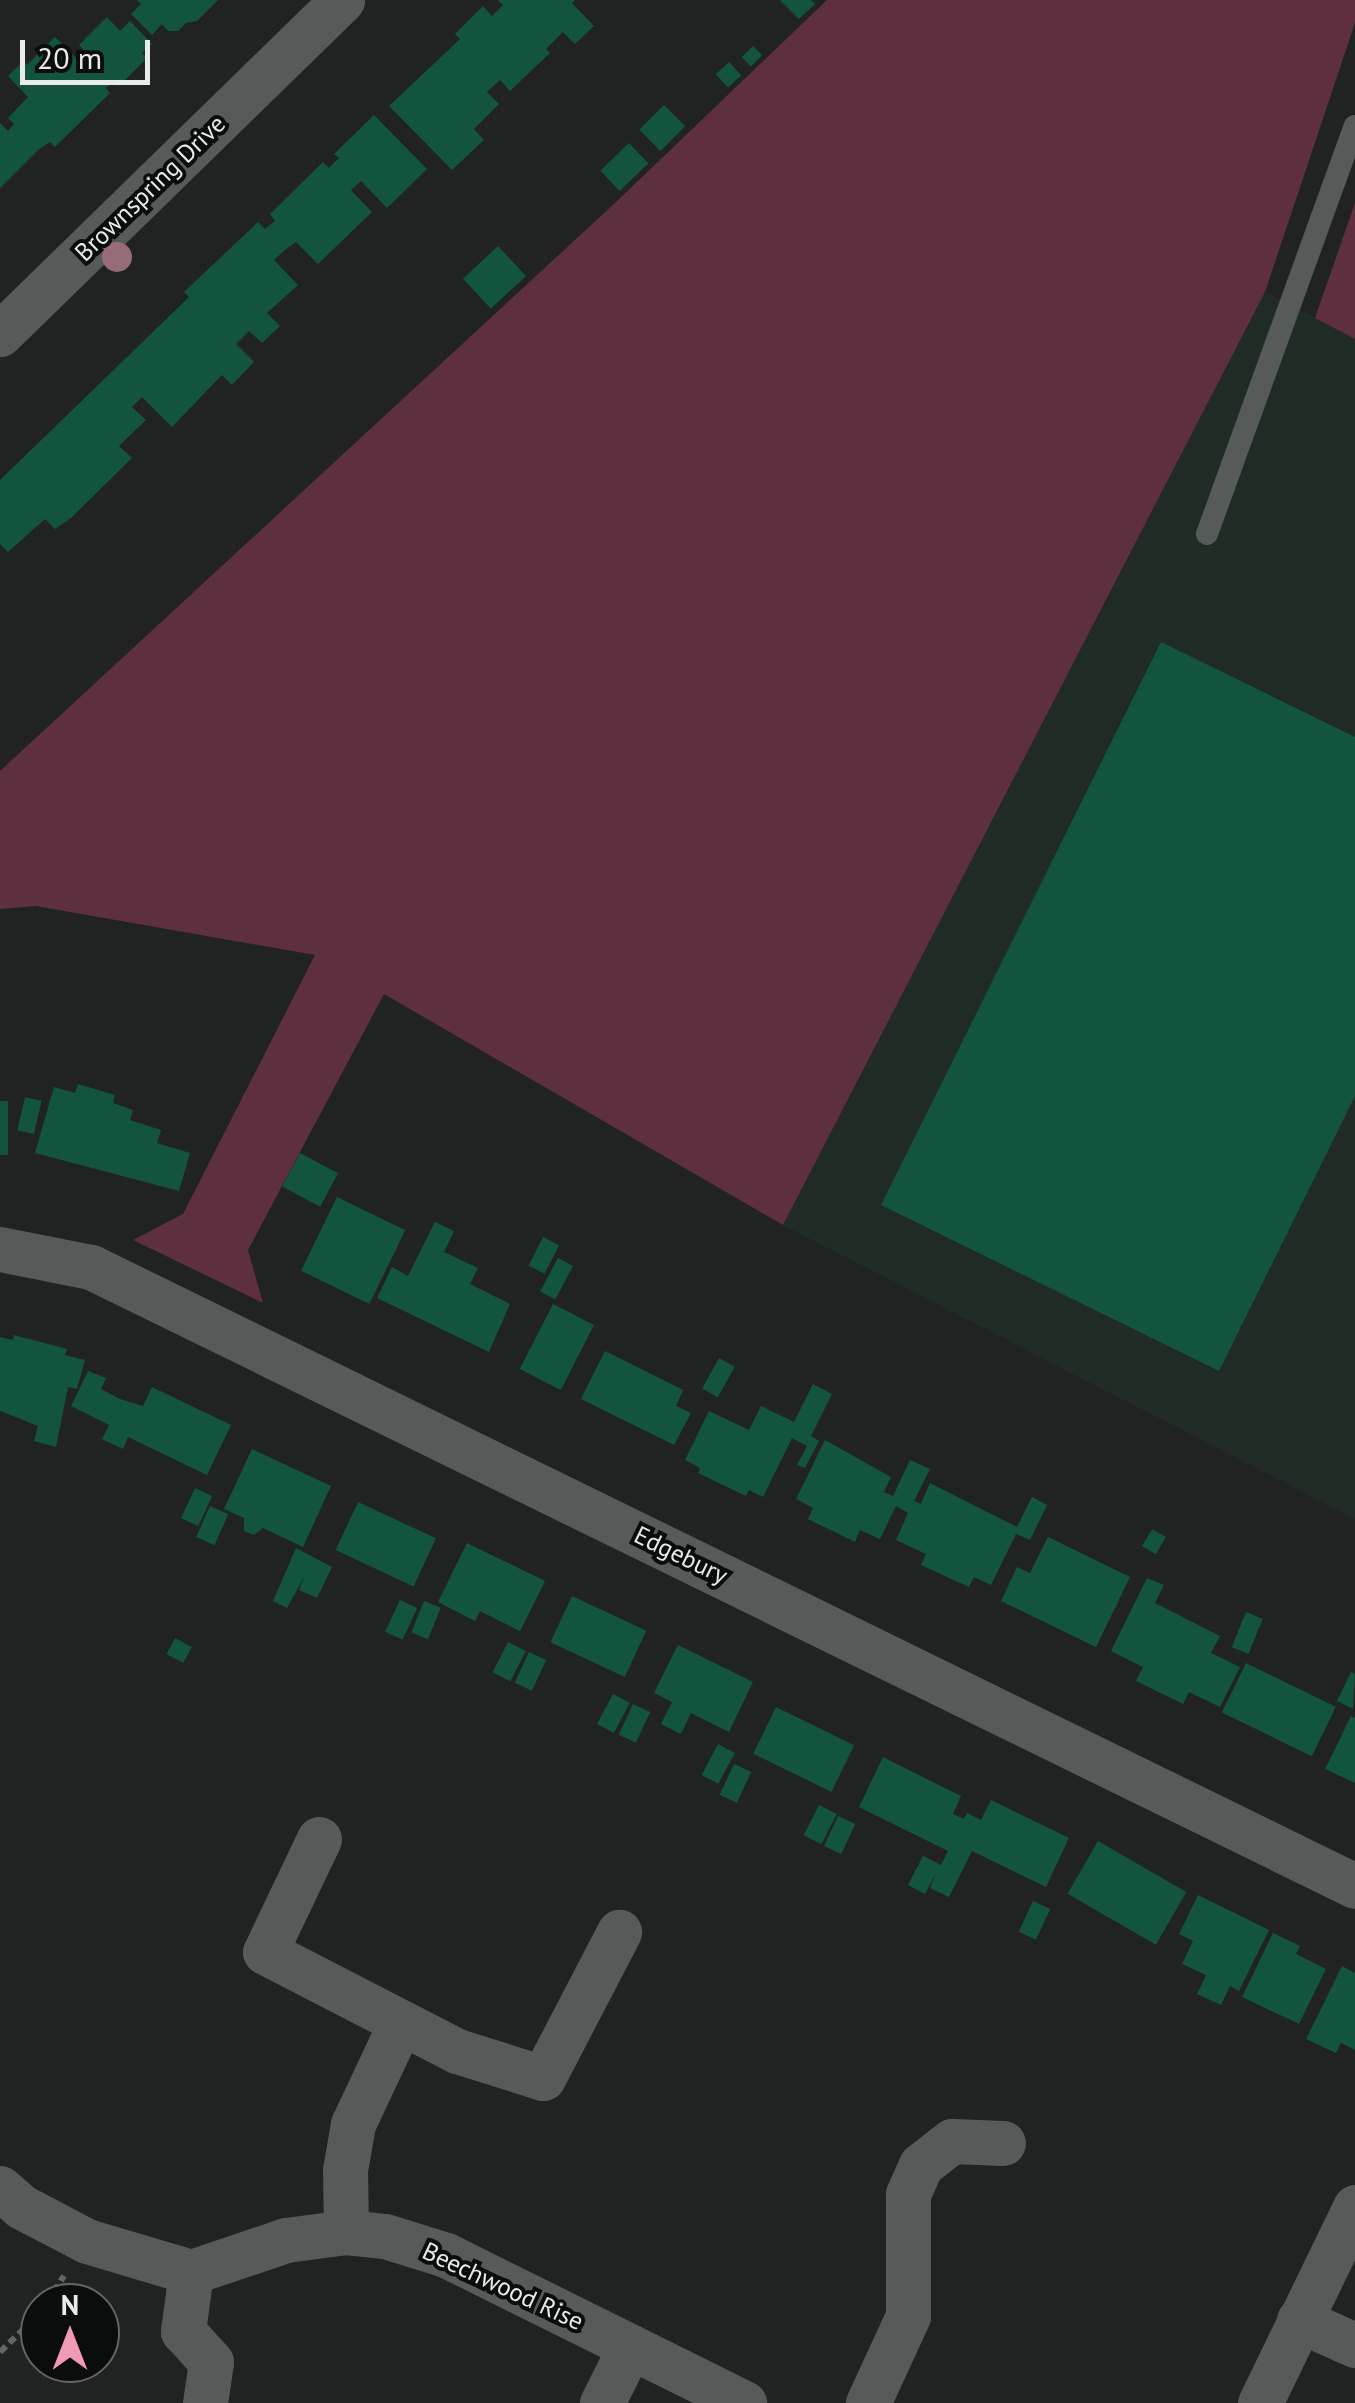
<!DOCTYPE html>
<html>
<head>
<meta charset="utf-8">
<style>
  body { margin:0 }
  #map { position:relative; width:1355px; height:2403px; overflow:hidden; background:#202322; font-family:"PT Sans",sans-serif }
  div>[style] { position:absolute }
  .built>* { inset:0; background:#212b26 }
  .green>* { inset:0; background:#5d2f3f }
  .building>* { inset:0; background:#12543e; transform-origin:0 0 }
  .path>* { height:6px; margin-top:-3px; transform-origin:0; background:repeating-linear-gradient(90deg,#636665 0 8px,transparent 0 13px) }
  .service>* { height:22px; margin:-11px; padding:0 11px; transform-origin:11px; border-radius:11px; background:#565b59 }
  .minor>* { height:45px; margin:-22.5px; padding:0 22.5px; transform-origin:22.5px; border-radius:22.5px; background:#565b59 }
  .trees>* { width:30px; height:30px; margin:-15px; border-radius:50%; background:#976c79 }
  span { translate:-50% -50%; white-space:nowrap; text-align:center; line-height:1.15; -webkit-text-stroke:8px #0b0c0c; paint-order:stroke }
  .street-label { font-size:25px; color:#e8ebea }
  .north { position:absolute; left:20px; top:2283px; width:100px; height:100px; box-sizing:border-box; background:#0b0c0c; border:2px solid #636565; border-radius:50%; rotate:0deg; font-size:28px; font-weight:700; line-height:40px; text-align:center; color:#e8ebea }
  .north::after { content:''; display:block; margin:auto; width:35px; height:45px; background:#f09ab5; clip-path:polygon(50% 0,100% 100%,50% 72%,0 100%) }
  .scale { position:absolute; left:20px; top:40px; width:130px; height:45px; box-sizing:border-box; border:5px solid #e8ebea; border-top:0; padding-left:12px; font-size:30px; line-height:35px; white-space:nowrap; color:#e8ebea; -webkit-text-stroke:8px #0b0c0c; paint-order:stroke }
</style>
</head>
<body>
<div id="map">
  <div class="built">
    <div style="clip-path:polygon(1265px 292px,1355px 338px,1355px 1519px,783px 1225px)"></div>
  </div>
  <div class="green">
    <div style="clip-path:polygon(827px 0,1355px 0,1355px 23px,1265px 292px,783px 1225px,384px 994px,248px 1250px,263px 1303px,133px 1240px,183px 1214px,315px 955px,36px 906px,0 909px,0 771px,615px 203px)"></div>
    <div style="clip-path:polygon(1355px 203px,1355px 339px,1315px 318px)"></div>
  </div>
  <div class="building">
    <div style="clip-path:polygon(137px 0,218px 0,197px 21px,186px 23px,178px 31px,168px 31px,162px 24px,152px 35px,131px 14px,141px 4px)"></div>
    <div style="clip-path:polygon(498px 0,575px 0,572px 3px,594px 26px,575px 44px,563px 32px,546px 49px,550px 53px,510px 91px,500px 80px,487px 92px,499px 104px,474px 129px,484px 140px,452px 170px,389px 106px,460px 39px,455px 34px,483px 6px,492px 16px,503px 5px)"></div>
    <div style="clip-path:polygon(780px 0,811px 0,815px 4px,799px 19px)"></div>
    <div style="clip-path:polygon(107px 17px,120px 31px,130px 21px,152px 44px,142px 53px,147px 58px,119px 86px,114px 81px,106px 88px,110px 93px,55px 147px,50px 142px,39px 149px,0 188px,0 123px,8px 131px,14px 124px,8px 118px,28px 97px,8px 76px,23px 61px,27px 65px,55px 37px,83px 65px,91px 57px,79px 45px)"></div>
    <div style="left:753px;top:46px;width:13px;height:16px;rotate:45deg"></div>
    <div style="left:729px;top:62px;width:18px;height:18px;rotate:47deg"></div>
    <div style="left:664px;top:105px;width:30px;height:35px;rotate:45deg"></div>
    <div style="clip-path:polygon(374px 115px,427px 169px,387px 208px,361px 181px,351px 190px,372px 212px,318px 264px,296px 242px,285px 250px,274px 260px,298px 285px,267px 313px,280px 326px,262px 343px,249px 331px,236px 344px,254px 362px,232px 385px,222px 375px,172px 427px,142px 397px,132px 407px,146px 420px,119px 446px,132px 458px,71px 518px,55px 529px,45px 519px,8px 552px,0 544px,0 480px,189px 297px,184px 292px,258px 222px,265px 229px,275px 221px,270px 214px,323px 162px,329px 168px,339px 158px,334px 154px)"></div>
    <div style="left:629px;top:143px;width:28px;height:40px;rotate:46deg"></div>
    <div style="left:498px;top:246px;width:41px;height:48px;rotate:47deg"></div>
    <div style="clip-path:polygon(1161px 642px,1355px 737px,1355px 1096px,1219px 1371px,881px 1205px)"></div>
    <div style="clip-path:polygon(78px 1084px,115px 1095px,113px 1103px,133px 1110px,130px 1120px,161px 1130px,157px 1143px,190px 1153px,179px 1191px,35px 1153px,54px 1087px,75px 1093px)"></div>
    <div style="left:25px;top:1097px;width:17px;height:34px;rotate:13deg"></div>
    <div style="left:0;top:1101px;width:8px;height:54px"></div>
    <div style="left:300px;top:1153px;width:43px;height:38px;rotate:28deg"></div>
    <div style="left:337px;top:1197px;width:76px;height:82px;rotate:26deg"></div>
    <div style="clip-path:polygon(435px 1222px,454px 1231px,444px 1252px,478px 1268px,470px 1284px,510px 1304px,489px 1352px,377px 1298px,392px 1267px,408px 1276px)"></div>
    <div style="left:543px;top:1237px;width:18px;height:32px;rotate:27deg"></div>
    <div style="left:558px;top:1258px;width:17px;height:38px;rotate:28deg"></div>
    <div style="left:553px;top:1304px;width:46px;height:73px;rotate:27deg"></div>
    <div style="clip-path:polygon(14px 1335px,67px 1349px,65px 1355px,85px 1360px,77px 1389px,68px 1387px,56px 1447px,34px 1441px,38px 1426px,0 1411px,0 1337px,13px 1340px)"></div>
    <div style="clip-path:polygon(605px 1351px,683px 1390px,676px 1406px,691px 1413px,674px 1445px,581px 1399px)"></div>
    <div style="left:719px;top:1358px;width:18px;height:35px;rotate:29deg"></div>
    <div style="clip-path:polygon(88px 1371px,106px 1378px,101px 1389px,120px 1399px,143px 1406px,152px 1387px,231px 1425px,207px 1475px,128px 1437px,123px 1449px,102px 1439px,109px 1425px,71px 1406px)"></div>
    <div style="clip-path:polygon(813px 1384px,832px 1394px,811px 1436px,819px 1441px,805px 1468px,797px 1465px,807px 1446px,792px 1438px,763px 1497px,749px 1490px,746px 1496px,698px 1473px,700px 1468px,685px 1460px,709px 1411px,749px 1430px,761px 1406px,794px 1422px)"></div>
    <div style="clip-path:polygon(825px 1440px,891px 1477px,884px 1492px,893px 1496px,910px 1460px,930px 1469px,914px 1501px,921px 1504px,930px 1483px,1017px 1527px,1032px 1497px,1047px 1505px,1030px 1540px,1016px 1534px,991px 1585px,974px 1577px,969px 1587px,921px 1565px,926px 1554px,896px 1540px,908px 1513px,896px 1506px,880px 1539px,860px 1530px,855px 1542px,808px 1519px,813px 1508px,796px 1499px)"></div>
    <div style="clip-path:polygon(252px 1449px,331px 1486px,303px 1547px,263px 1528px,254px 1535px,244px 1531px,244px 1518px,224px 1509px)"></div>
    <div style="left:195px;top:1488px;width:19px;height:33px;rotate:25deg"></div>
    <div style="left:358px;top:1502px;width:86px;height:53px;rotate:25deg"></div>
    <div style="left:210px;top:1506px;width:20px;height:34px;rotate:24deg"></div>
    <div style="left:1152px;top:1529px;width:16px;height:20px;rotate:30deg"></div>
    <div style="clip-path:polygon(1048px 1537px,1130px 1577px,1096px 1647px,1001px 1601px,1017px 1567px,1030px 1573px)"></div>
    <div style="clip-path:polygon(467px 1543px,545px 1581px,520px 1631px,480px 1611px,475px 1621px,438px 1602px)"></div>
    <div style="clip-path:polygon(296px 1548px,332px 1567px,317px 1598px,299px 1590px,305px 1575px,287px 1608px,273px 1601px)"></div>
    <div style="clip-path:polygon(1147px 1578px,1164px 1585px,1155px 1603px,1220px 1636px,1211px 1653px,1240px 1667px,1220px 1707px,1189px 1692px,1183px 1704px,1136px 1681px,1143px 1667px,1111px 1651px)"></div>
    <div style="left:572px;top:1596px;width:82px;height:51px;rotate:25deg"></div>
    <div style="left:400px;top:1600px;width:19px;height:35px;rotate:25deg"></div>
    <div style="left:424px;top:1601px;width:18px;height:34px;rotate:22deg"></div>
    <div style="left:1246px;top:1612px;width:18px;height:38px;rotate:22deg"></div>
    <div style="left:175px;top:1638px;width:19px;height:18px;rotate:28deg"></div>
    <div style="left:508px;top:1642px;width:20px;height:34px;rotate:27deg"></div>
    <div style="clip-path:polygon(678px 1645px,753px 1682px,729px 1732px,691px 1713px,681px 1734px,661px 1724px,672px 1702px,654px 1693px)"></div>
    <div style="left:529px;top:1652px;width:19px;height:34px;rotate:25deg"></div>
    <div style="left:1246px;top:1663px;width:100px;height:55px;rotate:26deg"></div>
    <div style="clip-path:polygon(1351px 1672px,1355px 1674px,1353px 1709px,1337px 1701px)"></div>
    <div style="left:613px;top:1694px;width:19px;height:34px;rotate:28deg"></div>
    <div style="left:633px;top:1704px;width:19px;height:34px;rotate:25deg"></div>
    <div style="left:776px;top:1707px;width:87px;height:52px;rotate:26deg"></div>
    <div style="clip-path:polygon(1351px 1716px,1355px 1718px,1355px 1783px,1325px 1769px)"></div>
    <div style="left:718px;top:1744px;width:19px;height:35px;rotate:28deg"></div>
    <div style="clip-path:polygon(883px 1757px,961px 1796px,953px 1814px,964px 1819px,967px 1813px,981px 1820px,991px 1800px,1069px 1838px,1046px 1887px,972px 1851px,949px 1897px,930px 1888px,936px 1873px,925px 1894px,908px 1885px,923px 1856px,941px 1865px,948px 1851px,859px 1807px)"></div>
    <div style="left:734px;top:1764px;width:19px;height:34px;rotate:25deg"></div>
    <div style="left:819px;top:1805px;width:20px;height:34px;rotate:27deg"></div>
    <div style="left:838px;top:1816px;width:19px;height:33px;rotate:25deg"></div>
    <div style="left:1098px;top:1841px;width:102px;height:61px;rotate:30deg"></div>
    <div style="clip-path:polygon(1198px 1895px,1269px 1930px,1239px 1991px,1230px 1986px,1221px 2005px,1197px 1994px,1206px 1975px,1182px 1964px,1193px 1941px,1179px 1934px)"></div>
    <div style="left:1033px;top:1901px;width:19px;height:34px;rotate:25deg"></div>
    <div style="clip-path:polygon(1273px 1933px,1300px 1946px,1296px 1954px,1326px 1969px,1299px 2024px,1242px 1997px)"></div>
    <div style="clip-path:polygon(1342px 1966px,1355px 1973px,1355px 2050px,1341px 2043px,1336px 2053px,1306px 2039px)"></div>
  </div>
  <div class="path">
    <div style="left:47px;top:2303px;width:32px;rotate:-58deg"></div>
    <div style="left:0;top:2352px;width:56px;rotate:-44.3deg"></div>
  </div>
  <div class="service">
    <div style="left:1207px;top:534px;width:434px;rotate:-70.1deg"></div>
  </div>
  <div class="minor">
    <div style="left:0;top:334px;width:478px;rotate:-44.3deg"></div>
    <div style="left:0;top:1249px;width:93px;rotate:11.2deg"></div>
    <div style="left:91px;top:1267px;width:1407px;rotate:26.09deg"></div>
    <div style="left:319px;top:1839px;width:125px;rotate:115.5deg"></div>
    <div style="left:265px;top:1952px;width:216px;rotate:27.3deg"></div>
    <div style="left:457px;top:2051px;width:90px;rotate:17.4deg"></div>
    <div style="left:543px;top:2078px;width:165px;rotate:-62.5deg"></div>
    <div style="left:0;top:2188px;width:29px;rotate:41deg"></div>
    <div style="left:22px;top:2207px;width:73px;rotate:27.6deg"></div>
    <div style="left:87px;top:2241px;width:109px;rotate:16.6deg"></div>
    <div style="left:191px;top:2272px;width:100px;rotate:-18.6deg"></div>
    <div style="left:286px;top:2240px;width:61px;rotate:-7.6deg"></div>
    <div style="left:346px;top:2232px;width:39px;rotate:6deg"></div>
    <div style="left:385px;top:2236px;width:64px;rotate:17.3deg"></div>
    <div style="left:446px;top:2255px;width:333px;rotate:26.4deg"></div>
    <div style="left:346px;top:2232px;width:62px;rotate:-90.9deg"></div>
    <div style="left:345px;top:2170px;width:47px;rotate:-80.1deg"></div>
    <div style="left:353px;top:2124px;width:110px;rotate:-64.8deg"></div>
    <div style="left:191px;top:2272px;width:60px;rotate:97.7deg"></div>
    <div style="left:183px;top:2331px;width:42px;rotate:47.9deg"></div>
    <div style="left:211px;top:2362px;width:41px;rotate:98.3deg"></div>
    <div style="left:1299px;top:2320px;width:61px;rotate:24.1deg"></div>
    <div style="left:602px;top:2403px;width:63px;rotate:-63.4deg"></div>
    <div style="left:868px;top:2403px;width:96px;rotate:-65.3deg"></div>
    <div style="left:908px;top:2316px;width:122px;rotate:-90deg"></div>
    <div style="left:908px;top:2194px;width:32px;rotate:-66deg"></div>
    <div style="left:921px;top:2165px;width:39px;rotate:-38deg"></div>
    <div style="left:952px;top:2141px;width:51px;rotate:2.2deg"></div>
    <div style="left:1260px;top:2403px;width:218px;rotate:-64.1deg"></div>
  </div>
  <div class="trees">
    <div style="left:117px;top:257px"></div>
  </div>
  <div class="street-label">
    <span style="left:150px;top:188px;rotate:-44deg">Brownspring Drive</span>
    <span style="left:681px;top:1555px;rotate:26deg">Edgebury</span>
    <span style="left:503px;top:2286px;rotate:25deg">Beechwood Rise</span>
  </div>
  <div class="north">N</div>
  <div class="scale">20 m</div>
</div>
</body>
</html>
